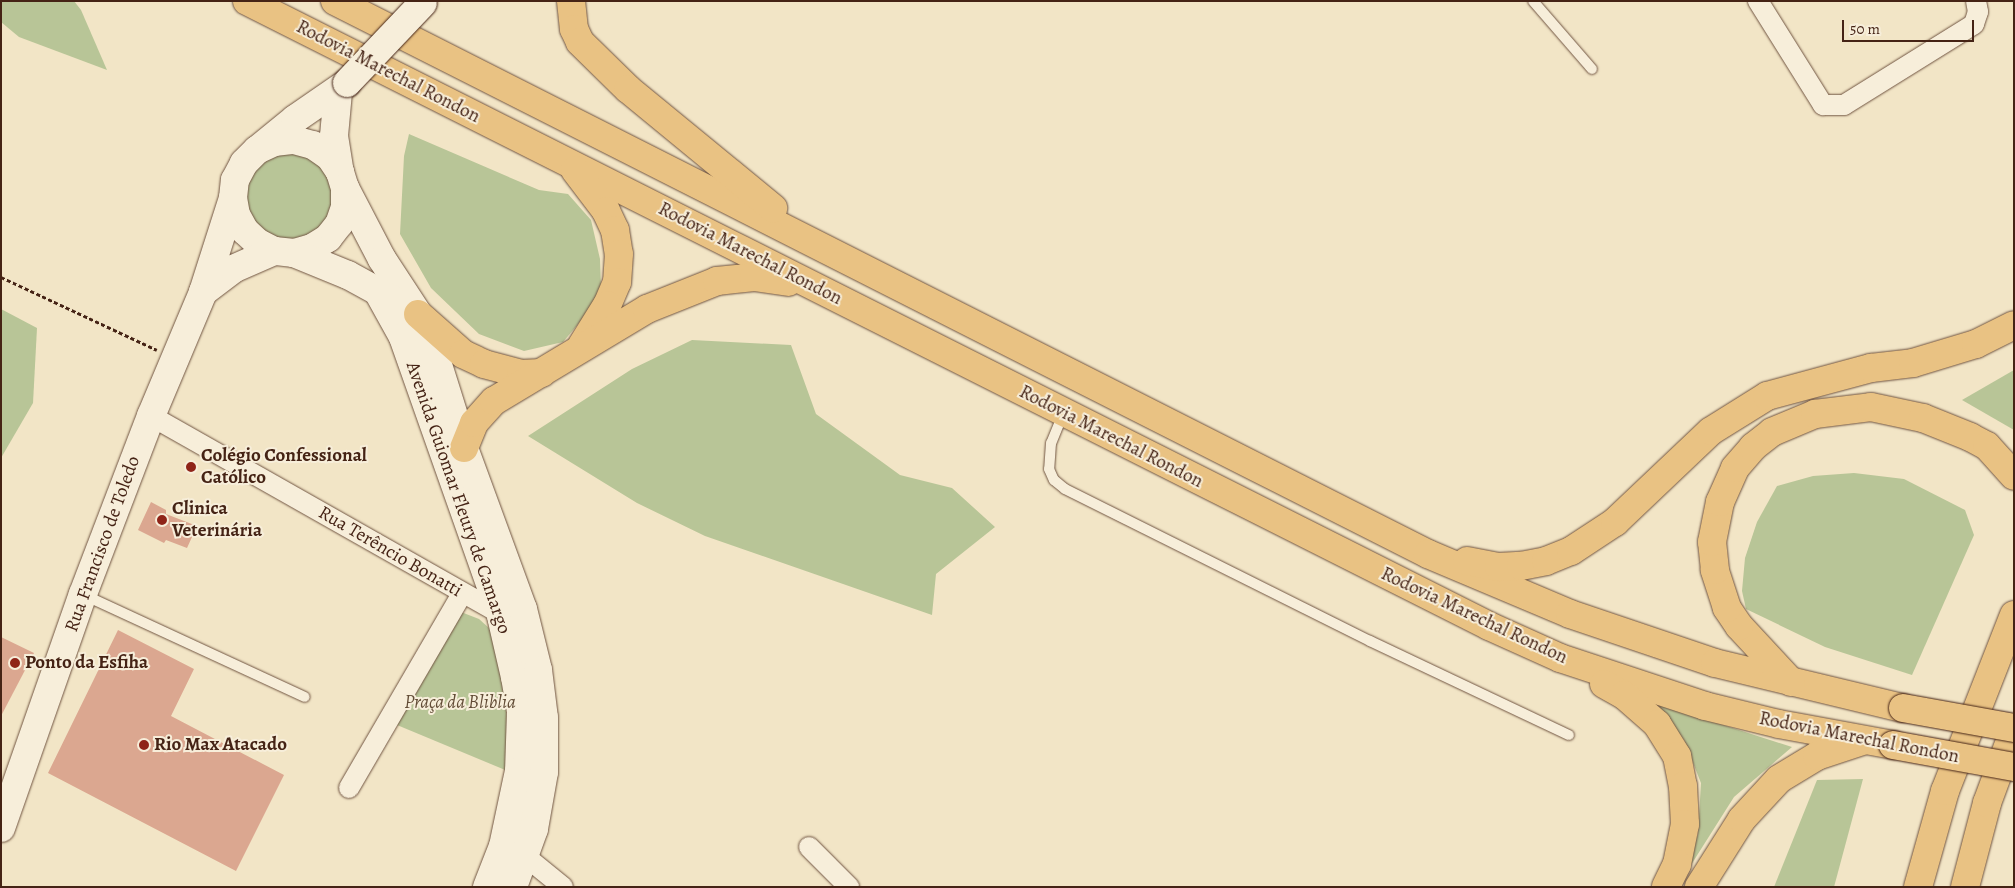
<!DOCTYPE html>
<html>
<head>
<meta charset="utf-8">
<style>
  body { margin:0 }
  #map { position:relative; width:2015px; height:888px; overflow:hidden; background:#f2e5c6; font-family:Alegreya,serif }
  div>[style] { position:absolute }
  .green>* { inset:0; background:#b8c597 }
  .round { border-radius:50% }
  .building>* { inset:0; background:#dba790 }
  .path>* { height:3px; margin-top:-1.5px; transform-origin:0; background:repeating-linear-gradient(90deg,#452315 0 4px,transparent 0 6.5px) }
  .roads { filter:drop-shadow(0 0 1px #705441) drop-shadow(0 0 1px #705441) }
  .lane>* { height:10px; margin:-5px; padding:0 5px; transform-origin:5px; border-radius:5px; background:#f7eeda }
  .street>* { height:20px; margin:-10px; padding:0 10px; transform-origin:10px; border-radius:10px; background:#f7eeda }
  .secondary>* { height:28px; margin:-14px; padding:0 14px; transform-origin:14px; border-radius:14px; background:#f7eeda }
  .highway>* { height:28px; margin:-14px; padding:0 14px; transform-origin:14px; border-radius:14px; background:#e9c283 }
  .bridges { filter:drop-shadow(0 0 1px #452315) drop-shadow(0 0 1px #452315) }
  .secondary-bridge>* { height:28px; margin:-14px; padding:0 14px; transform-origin:14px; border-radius:14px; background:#f7eeda }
  .highway-bridge>* { height:28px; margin:-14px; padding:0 14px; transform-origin:14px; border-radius:14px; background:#e9c283 }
  .dots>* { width:14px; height:14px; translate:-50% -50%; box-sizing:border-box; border:2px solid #f7eeda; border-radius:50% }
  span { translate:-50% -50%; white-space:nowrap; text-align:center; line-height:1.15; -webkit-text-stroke:4px #f7eeda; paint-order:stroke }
  .street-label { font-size:19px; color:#452315 }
  .poi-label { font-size:19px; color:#452315; font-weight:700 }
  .left { translate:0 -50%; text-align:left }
  .park-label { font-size:19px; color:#624c36; font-style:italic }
  .frame { position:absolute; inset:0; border:2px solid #452315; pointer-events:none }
  .scale { position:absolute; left:1842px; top:20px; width:132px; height:22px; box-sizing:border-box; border:2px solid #452315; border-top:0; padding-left:6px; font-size:15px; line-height:18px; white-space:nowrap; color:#452315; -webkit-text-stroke:4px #f7eeda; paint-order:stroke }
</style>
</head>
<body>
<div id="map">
  <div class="green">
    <div style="clip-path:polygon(1px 1px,74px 1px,81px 10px,107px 70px,19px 37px,1px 22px)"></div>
    <div style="clip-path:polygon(409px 134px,539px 190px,568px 194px,591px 220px,600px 259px,601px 288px,584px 317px,563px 342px,524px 351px,479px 334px,431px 288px,400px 234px,404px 156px)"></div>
    <div class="round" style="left:245px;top:153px;width:88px;height:88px"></div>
    <div style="clip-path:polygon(1px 309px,37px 328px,33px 403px,1px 458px)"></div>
    <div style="clip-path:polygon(692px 340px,791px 345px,816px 414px,900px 475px,952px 488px,995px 527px,936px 574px,932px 615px,705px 536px,637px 503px,528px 436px,632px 369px)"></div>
    <div style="clip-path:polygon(2014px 370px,2014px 430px,1962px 400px)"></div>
    <div style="clip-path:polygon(1854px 473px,1904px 479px,1965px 510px,1974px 535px,1912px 675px,1825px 647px,1746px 609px,1742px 591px,1745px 558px,1757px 522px,1777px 486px,1813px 476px)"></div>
    <div style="clip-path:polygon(461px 612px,479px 619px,489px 628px,498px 646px,511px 748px,510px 772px,397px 725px)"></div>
    <div style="clip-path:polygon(1646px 700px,1792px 747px,1734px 797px,1684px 876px,1698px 834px,1701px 783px,1684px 740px)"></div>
    <div style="clip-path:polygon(1863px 779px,1834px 887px,1774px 887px,1817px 780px)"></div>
  </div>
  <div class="building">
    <div style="clip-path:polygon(151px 502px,166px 510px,166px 514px,197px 526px,187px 548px,166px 540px,164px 543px,138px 530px)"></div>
    <div style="clip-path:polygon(118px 630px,194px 669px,171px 716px,284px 775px,236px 871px,48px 773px)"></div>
    <div style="clip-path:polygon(1px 637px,34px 653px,1px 716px)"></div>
  </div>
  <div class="path">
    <div style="left:1px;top:277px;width:172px;rotate:25.1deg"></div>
  </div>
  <div class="roads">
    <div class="lane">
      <div style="left:1533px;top:1px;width:90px;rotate:49.1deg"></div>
      <div style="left:1063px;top:414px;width:31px;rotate:112deg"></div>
      <div style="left:1051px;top:443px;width:26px;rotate:94deg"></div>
      <div style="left:1049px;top:469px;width:12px;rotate:66deg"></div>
      <div style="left:1054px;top:480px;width:14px;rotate:39deg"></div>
      <div style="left:1065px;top:489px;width:341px;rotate:26.5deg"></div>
      <div style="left:1370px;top:641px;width:220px;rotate:25.3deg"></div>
      <div style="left:84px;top:595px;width:243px;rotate:24.8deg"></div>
    </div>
    <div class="street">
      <div style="left:1758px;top:1px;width:123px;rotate:58deg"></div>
      <div style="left:1823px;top:105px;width:21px"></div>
      <div style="left:1844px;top:105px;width:153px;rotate:-31.9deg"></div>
      <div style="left:1974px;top:24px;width:13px;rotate:-72deg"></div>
      <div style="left:1978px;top:12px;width:11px;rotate:-100deg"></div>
      <div style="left:151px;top:416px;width:408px;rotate:29.5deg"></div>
      <div style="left:349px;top:788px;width:225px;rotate:-59.8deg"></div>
      <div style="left:809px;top:847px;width:57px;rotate:45deg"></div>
      <div style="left:525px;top:856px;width:49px;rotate:39.2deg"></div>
    </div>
    <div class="secondary">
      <div style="left:338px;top:92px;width:44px;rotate:95.2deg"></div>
      <div style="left:334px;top:136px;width:36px;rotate:81deg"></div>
      <div style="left:257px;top:150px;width:19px;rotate:-25deg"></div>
      <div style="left:274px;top:142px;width:20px;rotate:-6deg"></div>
      <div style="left:294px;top:140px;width:20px;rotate:15deg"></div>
      <div style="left:313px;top:145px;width:21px;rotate:35deg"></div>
      <div style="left:330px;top:157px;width:18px;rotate:56deg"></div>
      <div style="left:340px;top:172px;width:17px;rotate:73deg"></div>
      <div style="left:345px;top:188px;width:19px;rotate:90deg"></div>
      <div style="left:345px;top:207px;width:18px;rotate:109deg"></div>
      <div style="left:339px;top:224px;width:18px;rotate:128deg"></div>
      <div style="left:328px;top:238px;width:19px;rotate:148deg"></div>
      <div style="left:312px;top:248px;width:19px;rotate:164deg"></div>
      <div style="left:294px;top:253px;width:20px;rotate:-174deg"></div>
      <div style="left:274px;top:251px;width:18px;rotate:-153deg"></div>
      <div style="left:258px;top:243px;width:18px;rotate:-137deg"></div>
      <div style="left:245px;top:231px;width:18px;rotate:-119deg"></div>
      <div style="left:236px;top:215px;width:17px;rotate:-100deg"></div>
      <div style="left:233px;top:198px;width:18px;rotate:-84deg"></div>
      <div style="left:235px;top:180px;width:19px;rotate:-62deg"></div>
      <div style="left:244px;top:163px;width:18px;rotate:-45deg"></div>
      <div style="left:257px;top:150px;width:49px;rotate:-39.2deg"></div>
      <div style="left:295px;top:119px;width:63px;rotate:-34.7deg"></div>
      <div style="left:345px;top:188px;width:80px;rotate:62.5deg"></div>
      <div style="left:382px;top:259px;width:66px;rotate:56.8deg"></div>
      <div style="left:294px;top:253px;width:58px;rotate:22.2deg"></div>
      <div style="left:348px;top:275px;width:50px;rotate:28.6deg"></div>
      <div style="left:377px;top:290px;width:54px;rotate:61deg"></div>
      <div style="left:403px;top:337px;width:296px;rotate:70.6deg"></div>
      <div style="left:501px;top:616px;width:63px;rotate:77.1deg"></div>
      <div style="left:515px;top:677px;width:36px;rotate:80deg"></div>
      <div style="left:521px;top:712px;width:59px;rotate:91.9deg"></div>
      <div style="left:519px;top:771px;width:77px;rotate:102deg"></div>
      <div style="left:503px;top:846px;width:44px;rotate:111.3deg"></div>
      <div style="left:203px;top:292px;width:38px;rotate:-37deg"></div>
      <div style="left:233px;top:269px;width:45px;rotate:-23.7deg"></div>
      <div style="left:424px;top:320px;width:134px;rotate:72.6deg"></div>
      <div style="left:464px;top:448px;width:171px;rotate:69.9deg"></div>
      <div style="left:523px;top:609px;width:63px;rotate:76.2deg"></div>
      <div style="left:538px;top:670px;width:48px;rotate:82.9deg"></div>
      <div style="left:544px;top:718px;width:54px;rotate:90deg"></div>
      <div style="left:544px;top:772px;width:58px;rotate:100deg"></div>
      <div style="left:534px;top:829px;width:62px;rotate:109.9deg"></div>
      <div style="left:1px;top:828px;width:248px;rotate:-70.7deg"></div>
      <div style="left:83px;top:594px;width:191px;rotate:-69.1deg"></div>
      <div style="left:151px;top:416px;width:134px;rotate:-67.2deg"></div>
      <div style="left:203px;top:292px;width:99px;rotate:-72.3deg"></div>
    </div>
    <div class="highway">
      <div style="left:247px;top:1px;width:1390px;rotate:26.71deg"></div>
      <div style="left:1489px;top:626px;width:78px;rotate:24.3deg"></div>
      <div style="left:1560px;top:658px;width:153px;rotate:18.3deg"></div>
      <div style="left:1705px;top:706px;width:76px;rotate:13.7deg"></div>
      <div style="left:1779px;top:724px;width:116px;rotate:10.4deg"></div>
      <div style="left:335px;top:1px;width:1225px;rotate:26.84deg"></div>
      <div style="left:1428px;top:554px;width:154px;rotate:22.9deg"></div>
      <div style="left:1570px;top:614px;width:153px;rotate:18.7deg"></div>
      <div style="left:1715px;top:663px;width:193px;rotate:13.5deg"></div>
      <div style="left:571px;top:1px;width:28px;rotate:84deg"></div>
      <div style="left:574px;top:29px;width:14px;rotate:65deg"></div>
      <div style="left:580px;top:42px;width:67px;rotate:44.4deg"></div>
      <div style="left:628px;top:89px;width:188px;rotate:39.4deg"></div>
      <div style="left:575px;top:170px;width:51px;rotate:52.9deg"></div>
      <div style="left:606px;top:211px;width:21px;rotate:65deg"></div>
      <div style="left:615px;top:230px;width:24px;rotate:81deg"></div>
      <div style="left:619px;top:254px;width:28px;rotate:94deg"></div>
      <div style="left:617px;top:282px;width:25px;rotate:113deg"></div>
      <div style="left:607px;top:305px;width:47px;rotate:122deg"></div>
      <div style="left:418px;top:314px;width:60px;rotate:41.6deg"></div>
      <div style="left:463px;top:354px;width:23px;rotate:25deg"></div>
      <div style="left:484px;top:364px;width:38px;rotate:15deg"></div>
      <div style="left:521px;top:374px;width:21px;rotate:-3deg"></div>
      <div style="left:464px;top:448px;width:27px;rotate:-68deg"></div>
      <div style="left:474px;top:423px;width:30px;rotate:-48deg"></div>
      <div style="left:494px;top:401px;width:179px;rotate:-31deg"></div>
      <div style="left:647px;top:309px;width:75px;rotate:-21.8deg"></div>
      <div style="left:717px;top:281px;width:37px;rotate:-6deg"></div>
      <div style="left:754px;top:277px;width:35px;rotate:8deg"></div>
      <div style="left:1467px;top:561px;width:33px;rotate:11deg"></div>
      <div style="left:1499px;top:567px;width:22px;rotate:-3deg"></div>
      <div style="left:1521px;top:566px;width:25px;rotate:-11deg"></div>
      <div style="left:1546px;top:561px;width:27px;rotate:-22deg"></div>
      <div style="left:1571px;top:551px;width:53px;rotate:-33.4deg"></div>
      <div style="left:1615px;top:522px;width:132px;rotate:-43.5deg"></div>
      <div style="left:1711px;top:431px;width:66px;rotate:-32deg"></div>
      <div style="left:1767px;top:396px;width:108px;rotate:-15.1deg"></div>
      <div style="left:1871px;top:368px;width:42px;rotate:-6.8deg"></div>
      <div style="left:1913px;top:363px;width:66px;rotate:-16.8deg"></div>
      <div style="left:1976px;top:344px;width:42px;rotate:-26.6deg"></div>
      <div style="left:1791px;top:682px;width:76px;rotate:-132.9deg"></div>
      <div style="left:1739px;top:626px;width:22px;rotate:-124deg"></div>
      <div style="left:1727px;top:608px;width:40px;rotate:-108deg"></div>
      <div style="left:1715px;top:570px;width:28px;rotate:-96deg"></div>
      <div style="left:1712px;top:542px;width:41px;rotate:-78.7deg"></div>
      <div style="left:1720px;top:502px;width:37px;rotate:-66deg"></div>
      <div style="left:1735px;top:468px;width:28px;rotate:-49deg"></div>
      <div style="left:1753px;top:447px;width:24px;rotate:-38deg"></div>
      <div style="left:1772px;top:432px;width:47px;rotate:-22.7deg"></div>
      <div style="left:1815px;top:414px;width:56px;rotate:-7.1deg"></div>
      <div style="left:1871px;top:407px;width:53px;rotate:11.9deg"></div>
      <div style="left:1923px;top:418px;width:51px;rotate:22deg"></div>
      <div style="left:1970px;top:437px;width:19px;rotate:28deg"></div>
      <div style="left:1987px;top:446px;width:40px;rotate:48deg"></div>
      <div style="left:1604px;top:684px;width:23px;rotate:29deg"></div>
      <div style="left:1624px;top:695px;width:44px;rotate:41.3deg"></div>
      <div style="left:1657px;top:724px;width:38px;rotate:58deg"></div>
      <div style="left:1677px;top:756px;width:31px;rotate:79deg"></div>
      <div style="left:1683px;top:786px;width:38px;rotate:87deg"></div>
      <div style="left:1685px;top:824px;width:41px;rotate:101.3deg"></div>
      <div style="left:1677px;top:864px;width:25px;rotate:116deg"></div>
      <div style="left:1699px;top:887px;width:80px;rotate:-57.7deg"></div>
      <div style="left:1742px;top:819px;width:54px;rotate:-47.2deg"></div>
      <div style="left:1779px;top:779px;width:44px;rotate:-31.2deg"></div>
      <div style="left:1817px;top:756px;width:47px;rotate:-18.4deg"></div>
      <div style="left:1918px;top:887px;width:100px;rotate:-74.3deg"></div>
      <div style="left:1945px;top:791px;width:189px;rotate:-68.6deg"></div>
      <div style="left:1965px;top:887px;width:87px;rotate:-75.3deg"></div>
      <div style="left:1987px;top:803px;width:78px;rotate:-69.7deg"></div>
    </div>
  </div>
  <div class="bridges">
    <div class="secondary-bridge">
      <div style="left:347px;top:83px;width:110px;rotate:-46.5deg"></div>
    </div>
    <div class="highway-bridge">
      <div style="left:1903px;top:708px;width:113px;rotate:10.2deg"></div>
      <div style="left:1893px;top:745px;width:123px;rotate:10.3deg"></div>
    </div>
  </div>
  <div class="dots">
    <div style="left:191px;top:467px;background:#8f2418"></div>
    <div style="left:162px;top:520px;background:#8f2418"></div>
    <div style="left:15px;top:663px;background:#8f2418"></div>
    <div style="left:144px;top:745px;background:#8f2418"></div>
  </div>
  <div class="street-label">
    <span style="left:388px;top:72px;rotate:27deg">Rodovia Marechal Rondon</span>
    <span style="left:750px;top:254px;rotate:27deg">Rodovia Marechal Rondon</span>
    <span style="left:1111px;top:437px;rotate:27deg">Rodovia Marechal Rondon</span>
    <span style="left:458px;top:498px;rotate:71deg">Avenida Guiomar Fleury de Camargo</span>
    <span style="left:103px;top:544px;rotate:-70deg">Rua Francisco de Toledo</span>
    <span style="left:390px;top:552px;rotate:30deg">Rua Terêncio Bonatti</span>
    <span style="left:1474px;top:616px;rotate:25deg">Rodovia Marechal Rondon</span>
    <span style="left:1859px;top:738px;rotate:11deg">Rodovia Marechal Rondon</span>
  </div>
  <div class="poi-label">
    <span class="left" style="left:201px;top:467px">Colégio Confessional<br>Católico</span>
    <span class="left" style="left:172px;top:520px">Clinica<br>Veterinária</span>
    <span class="left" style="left:25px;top:663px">Ponto da Esfiha</span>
    <span class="left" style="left:154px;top:745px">Rio Max Atacado</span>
  </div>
  <div class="park-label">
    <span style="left:460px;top:703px">Praça da Bliblia</span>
  </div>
  <div class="frame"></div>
  <div class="scale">50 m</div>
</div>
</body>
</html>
